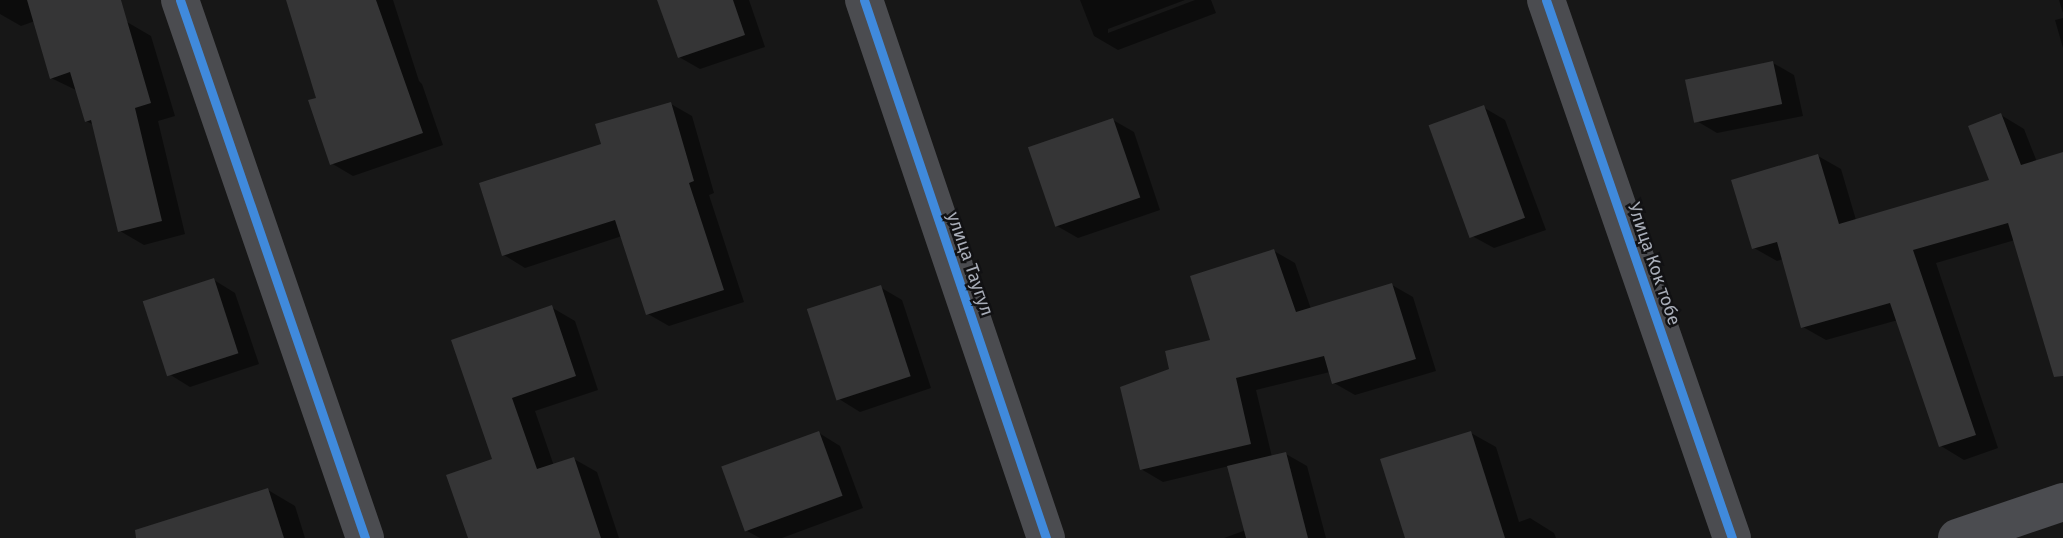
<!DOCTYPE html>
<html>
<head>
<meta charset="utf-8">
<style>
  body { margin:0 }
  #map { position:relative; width:2063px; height:538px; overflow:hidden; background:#171717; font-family:"Fira Sans",sans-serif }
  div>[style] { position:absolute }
  .shadow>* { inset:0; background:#0007 }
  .building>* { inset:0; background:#353536; transform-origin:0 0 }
  .minor>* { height:38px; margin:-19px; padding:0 19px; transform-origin:19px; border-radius:19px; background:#4b4c50 }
  .cycleway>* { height:9px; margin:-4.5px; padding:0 4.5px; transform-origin:4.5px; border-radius:4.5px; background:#408adc }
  span { translate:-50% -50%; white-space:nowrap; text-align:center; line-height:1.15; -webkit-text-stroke:5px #111113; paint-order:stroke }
  .street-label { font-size:18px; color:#a8adb8 }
</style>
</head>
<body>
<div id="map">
  <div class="shadow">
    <div style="clip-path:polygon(0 0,108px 0,127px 22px,151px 36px,175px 116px,158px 121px,185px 234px,144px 245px,120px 231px,94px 125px,86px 121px,78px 91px,51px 78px,35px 21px,21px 26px,0 14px)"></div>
    <div style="clip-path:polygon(288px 0,393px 0,419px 81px,422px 84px,443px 145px,353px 176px,331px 163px,318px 99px)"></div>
    <div style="clip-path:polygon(659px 0,749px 0,765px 47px,700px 69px,679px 57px)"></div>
    <div style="clip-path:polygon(1080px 0,1185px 0,1108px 29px,1108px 33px,1195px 0,1211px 0,1216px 13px,1118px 50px,1094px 36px)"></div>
    <div style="clip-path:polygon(2059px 0,2063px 0,2063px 13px)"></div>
    <div style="clip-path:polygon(2063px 18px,2063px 48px,2055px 20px)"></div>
    <div style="clip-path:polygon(1773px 63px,1794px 75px,1803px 116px,1717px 133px,1695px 120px)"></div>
    <div style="clip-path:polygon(671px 104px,692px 116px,714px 193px,709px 195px,744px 302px,669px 326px,648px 314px,622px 236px,525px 268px,504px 255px,603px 145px)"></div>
    <div style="clip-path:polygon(1483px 107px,1505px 120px,1546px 230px,1494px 248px,1472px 236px)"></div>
    <div style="clip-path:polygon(2001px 115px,2024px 129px,2037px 162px,2063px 154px,2063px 327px,2015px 240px,1936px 263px,1998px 448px,1964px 460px,1941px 446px,1898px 320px,1826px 340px,1803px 327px,1783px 259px,1777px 261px,1754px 248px,1818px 156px,1841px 169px,1856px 220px,1991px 181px)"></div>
    <div style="clip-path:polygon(1113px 120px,1134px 132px,1160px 210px,1078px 238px,1057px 226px)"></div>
    <div style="clip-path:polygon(1274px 251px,1295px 263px,1311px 309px,1392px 285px,1413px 297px,1436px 371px,1355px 395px,1334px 383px,1330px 372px,1256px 390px,1272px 457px,1286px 454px,1307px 466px,1326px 538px,1224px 538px,1246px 530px,1229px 466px,1163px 482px,1141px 469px,1171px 370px,1213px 341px)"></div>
    <div style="clip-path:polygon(214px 280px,235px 293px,259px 364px,190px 387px,169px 374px)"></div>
    <div style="clip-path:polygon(880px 287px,902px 300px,931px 388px,860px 412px,839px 399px)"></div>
    <div style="clip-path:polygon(551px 307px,575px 321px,598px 390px,535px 411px,554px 466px,574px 459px,597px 472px,619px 538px,470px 538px,494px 460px,453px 341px)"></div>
    <div style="clip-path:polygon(819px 433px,840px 446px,863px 508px,782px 538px,760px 538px,747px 531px)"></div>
    <div style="clip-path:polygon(1471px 433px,1496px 447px,1519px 522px,1530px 518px,1554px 533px,1556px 538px,1423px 538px)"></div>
    <div style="clip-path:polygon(268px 490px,295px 506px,305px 538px,166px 538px)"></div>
  </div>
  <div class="building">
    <div style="clip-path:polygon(27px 0,121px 0,151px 103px,135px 108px,162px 221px,118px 232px,91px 120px,85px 122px,70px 72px,50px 79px)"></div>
    <div style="clip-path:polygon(286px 0,376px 0,423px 133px,330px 165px,308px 100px,316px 98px)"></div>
    <div style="clip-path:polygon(657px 0,733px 0,745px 35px,678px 58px)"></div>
    <div style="left:1773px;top:61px;width:44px;height:90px;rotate:78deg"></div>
    <div style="clip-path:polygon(671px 102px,694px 181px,689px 183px,724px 290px,646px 315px,615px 220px,502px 256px,479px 183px,601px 144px,595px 124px)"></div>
    <div style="left:1484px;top:105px;width:120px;height:59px;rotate:70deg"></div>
    <div style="clip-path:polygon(2001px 113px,2021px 165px,2063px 152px,2063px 376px,2054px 377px,2008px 223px,1913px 250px,1976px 435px,1939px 447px,1890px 303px,1801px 328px,1777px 242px,1752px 249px,1731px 180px,1818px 154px,1839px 224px,1989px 180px,1968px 126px)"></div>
    <div style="left:1113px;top:118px;width:84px;height:90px;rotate:71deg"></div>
    <div style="clip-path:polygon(1274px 249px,1296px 312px,1392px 283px,1416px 359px,1332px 384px,1324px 356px,1236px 378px,1251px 444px,1140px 470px,1120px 387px,1169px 369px,1165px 351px,1210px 340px,1190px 276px)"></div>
    <div style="left:214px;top:278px;width:79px;height:75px;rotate:72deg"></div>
    <div style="left:881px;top:285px;width:96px;height:78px;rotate:72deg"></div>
    <div style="clip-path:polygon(552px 305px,576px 376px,512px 398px,537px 469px,574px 457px,601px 538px,468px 538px,446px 475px,492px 459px,451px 340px)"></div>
    <div style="left:819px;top:431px;width:69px;height:104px;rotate:70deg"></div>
    <div style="clip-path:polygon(1471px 431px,1505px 538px,1405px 538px,1380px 459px)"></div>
    <div style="clip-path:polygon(1286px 452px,1308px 538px,1246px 538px,1227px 466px)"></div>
    <div style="clip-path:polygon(268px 488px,284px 538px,136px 538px,135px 530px)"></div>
  </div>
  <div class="minor">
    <div style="left:180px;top:0;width:569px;rotate:71.02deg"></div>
    <div style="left:864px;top:0;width:568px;rotate:71.31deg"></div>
    <div style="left:1546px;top:0;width:569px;rotate:70.93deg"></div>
    <div style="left:1957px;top:538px;width:112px;rotate:-18.8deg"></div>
  </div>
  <div class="cycleway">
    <div style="left:180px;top:0;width:569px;rotate:71.02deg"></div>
    <div style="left:864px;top:0;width:568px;rotate:71.31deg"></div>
    <div style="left:1546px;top:0;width:569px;rotate:70.93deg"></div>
  </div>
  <div class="street-label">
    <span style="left:970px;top:264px;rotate:71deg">улица Таугул</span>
    <span style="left:1654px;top:264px;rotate:71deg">Улица Кок тобе</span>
  </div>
</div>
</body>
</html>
